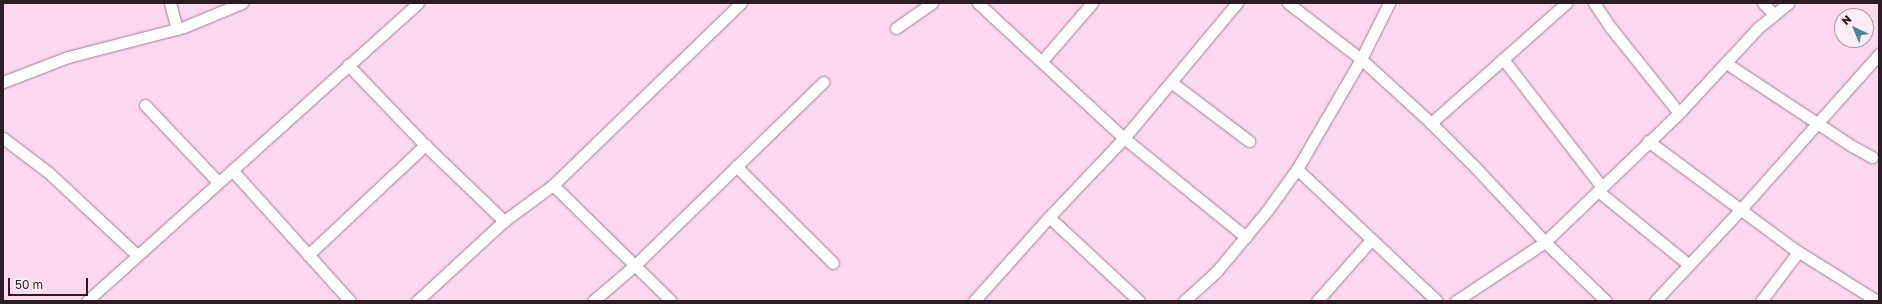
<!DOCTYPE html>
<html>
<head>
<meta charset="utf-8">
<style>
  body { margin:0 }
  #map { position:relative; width:1882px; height:304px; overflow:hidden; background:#fcd8ee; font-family:"Golos Text",sans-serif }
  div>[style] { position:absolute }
  .roads { filter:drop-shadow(0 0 1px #a07f94) drop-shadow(0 0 1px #a07f94) }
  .street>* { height:11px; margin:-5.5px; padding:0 5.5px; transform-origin:5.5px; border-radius:5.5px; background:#fff }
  span { translate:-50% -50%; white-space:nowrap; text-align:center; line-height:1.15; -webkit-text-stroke:3px #fbedf6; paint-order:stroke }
  .frame { position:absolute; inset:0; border:4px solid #2a1d25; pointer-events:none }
  .north { position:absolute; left:1834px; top:8px; width:40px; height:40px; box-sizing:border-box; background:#fbedf6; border:1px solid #a79aa2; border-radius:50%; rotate:316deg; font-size:11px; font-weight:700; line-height:16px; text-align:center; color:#2a1d25 }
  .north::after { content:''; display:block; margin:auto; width:14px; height:18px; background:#46889a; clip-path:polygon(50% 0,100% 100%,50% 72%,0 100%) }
  .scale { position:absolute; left:8px; top:278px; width:80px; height:18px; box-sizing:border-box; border:2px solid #2a1d25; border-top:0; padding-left:5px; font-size:12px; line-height:14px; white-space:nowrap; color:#2a1d25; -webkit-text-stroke:3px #fbedf6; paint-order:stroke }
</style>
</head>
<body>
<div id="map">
  <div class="roads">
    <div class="street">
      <div style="left:170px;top:3px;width:27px;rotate:75deg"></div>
      <div style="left:978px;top:3px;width:199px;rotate:42.8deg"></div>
      <div style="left:1124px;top:138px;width:157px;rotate:39.1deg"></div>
      <div style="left:1288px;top:3px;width:92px;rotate:37.5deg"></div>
      <div style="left:1361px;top:59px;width:95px;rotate:42.4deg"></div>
      <div style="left:1431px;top:123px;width:62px;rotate:45deg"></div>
      <div style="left:1475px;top:167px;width:103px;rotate:47deg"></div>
      <div style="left:1545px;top:242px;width:85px;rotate:44deg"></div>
      <div style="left:1594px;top:3px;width:30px;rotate:56deg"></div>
      <div style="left:1611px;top:28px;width:109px;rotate:51.3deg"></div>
      <div style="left:1763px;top:3px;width:16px;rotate:47deg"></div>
      <div style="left:896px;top:28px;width:44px;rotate:-34.8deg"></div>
      <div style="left:1503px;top:59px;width:162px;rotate:52.3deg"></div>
      <div style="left:1042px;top:61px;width:77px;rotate:-49.2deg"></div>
      <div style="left:1726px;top:63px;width:151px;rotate:33.4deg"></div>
      <div style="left:1852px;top:146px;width:23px;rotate:29deg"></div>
      <div style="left:348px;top:65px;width:111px;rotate:46.1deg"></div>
      <div style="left:425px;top:145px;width:110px;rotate:43.9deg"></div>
      <div style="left:504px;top:221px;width:61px;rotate:-36.3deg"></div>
      <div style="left:553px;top:185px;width:262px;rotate:-44.1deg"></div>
      <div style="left:3px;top:82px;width:70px;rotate:-21deg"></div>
      <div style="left:68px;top:57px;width:120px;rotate:-14.5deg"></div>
      <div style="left:184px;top:27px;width:63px;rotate:-22.5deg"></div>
      <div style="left:1171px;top:82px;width:98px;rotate:37.1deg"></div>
      <div style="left:145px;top:105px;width:106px;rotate:46.5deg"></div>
      <div style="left:1431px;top:123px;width:181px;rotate:-41.6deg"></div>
      <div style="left:3px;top:138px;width:56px;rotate:37.1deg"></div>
      <div style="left:48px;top:172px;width:122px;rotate:43deg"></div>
      <div style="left:1648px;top:141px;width:178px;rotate:36.5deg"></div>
      <div style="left:1791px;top:247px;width:102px;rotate:32.1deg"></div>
      <div style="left:736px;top:166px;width:137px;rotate:45deg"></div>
      <div style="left:1297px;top:169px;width:192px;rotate:43.3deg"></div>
      <div style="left:232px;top:170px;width:176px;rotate:48deg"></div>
      <div style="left:553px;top:185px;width:165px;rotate:44.5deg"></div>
      <div style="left:1598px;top:191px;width:117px;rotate:39.1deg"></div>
      <div style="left:1049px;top:217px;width:123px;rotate:43deg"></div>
      <div style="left:308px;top:255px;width:161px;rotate:-43.2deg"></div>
      <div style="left:87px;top:301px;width:445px;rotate:-42deg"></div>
      <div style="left:417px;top:301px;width:118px;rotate:-42.6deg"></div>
      <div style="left:593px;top:301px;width:54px;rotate:-40.5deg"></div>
      <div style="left:634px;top:266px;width:264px;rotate:-44.2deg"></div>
      <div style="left:974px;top:301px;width:113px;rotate:-48.2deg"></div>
      <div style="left:1049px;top:217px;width:109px;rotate:-46.5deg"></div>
      <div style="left:1124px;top:138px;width:176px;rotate:-50.1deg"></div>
      <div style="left:1184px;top:301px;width:43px;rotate:-42.2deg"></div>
      <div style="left:1216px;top:272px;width:78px;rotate:-50.2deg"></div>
      <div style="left:1266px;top:212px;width:53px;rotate:-54.2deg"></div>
      <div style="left:1297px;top:169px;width:127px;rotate:-59.8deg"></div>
      <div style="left:1361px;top:59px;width:63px;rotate:-63.4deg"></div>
      <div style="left:1317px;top:301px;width:81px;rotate:-48.5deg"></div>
      <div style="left:1456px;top:301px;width:107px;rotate:-33.5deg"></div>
      <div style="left:1545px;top:242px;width:186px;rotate:-43.9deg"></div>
      <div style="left:1679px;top:113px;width:117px;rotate:-47.1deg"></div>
      <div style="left:1759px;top:27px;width:38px;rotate:-39deg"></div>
      <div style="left:1655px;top:301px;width:126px;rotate:-46.9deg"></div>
      <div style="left:1741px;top:209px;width:208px;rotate:-48.3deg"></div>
      <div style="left:1761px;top:301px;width:61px;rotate:-52.9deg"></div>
    </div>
  </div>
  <div class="frame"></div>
  <div class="north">N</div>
  <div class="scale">50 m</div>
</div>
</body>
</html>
